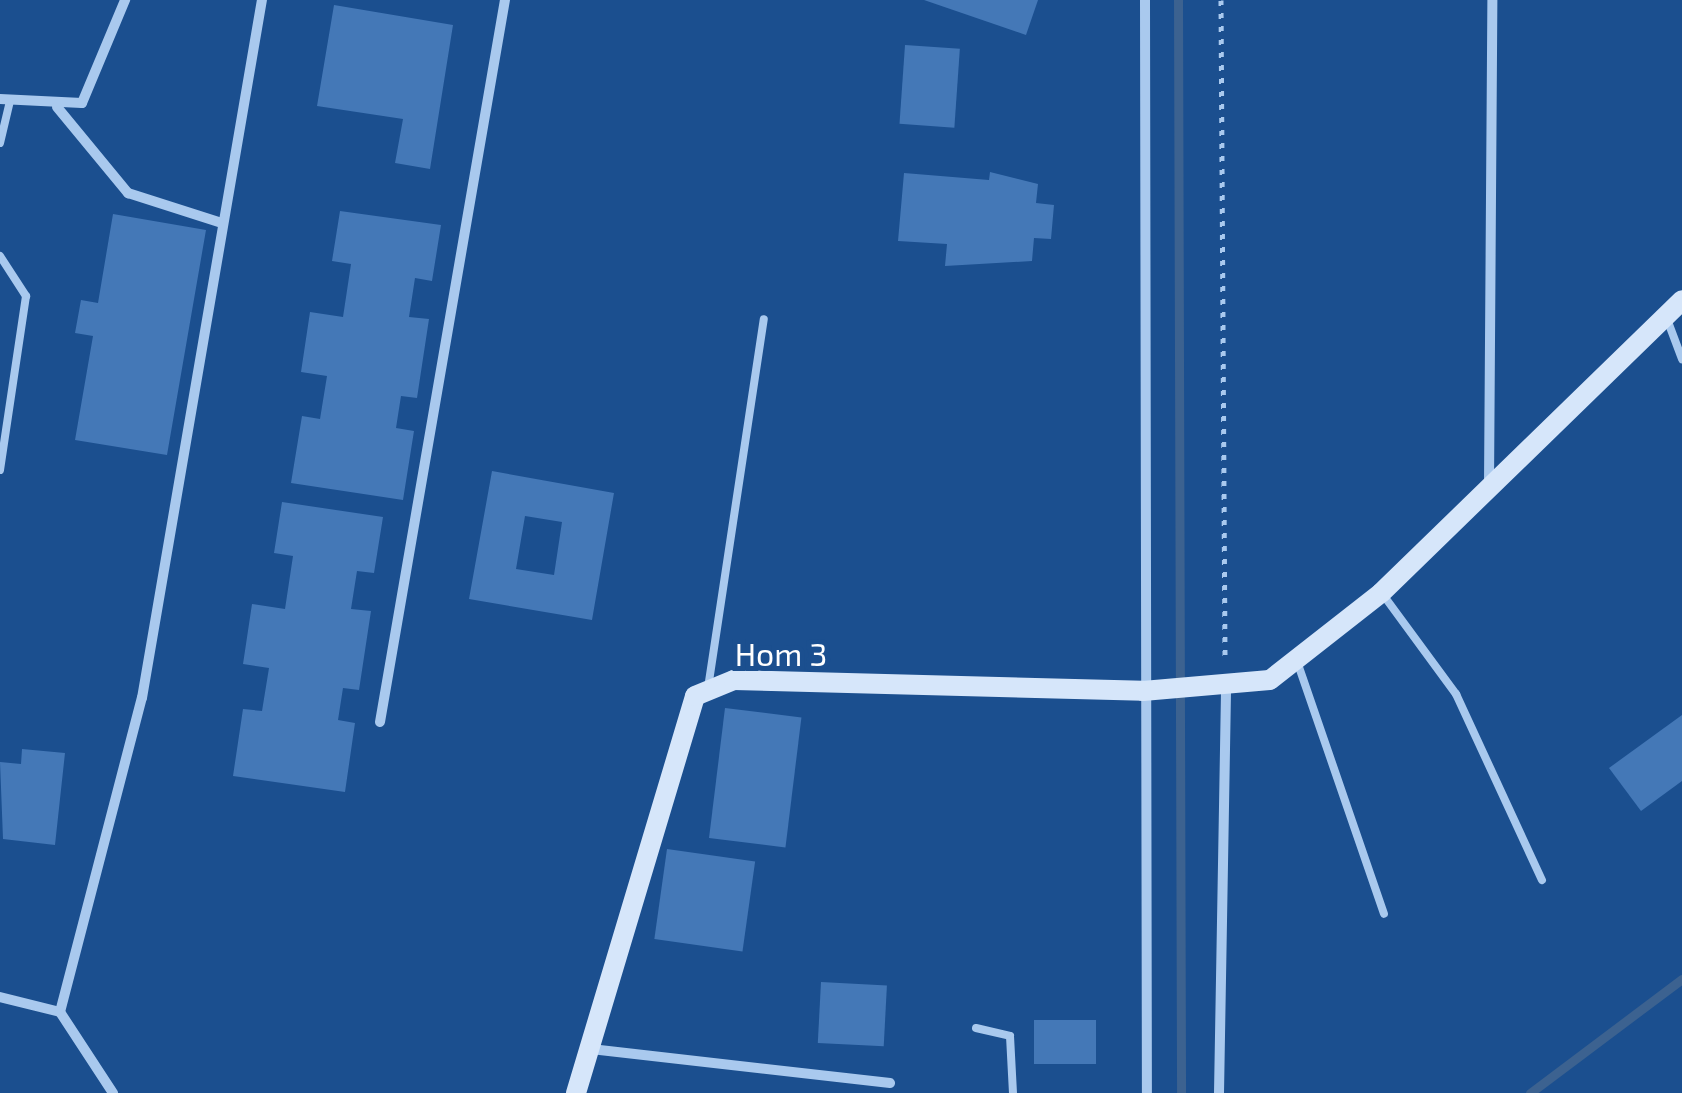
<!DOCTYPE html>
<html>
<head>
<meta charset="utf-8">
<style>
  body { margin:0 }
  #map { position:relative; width:1682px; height:1093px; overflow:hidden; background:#1b4f8f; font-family:"Exo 2",sans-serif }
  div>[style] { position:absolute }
  .stream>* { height:9px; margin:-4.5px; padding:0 4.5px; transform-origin:4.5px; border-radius:4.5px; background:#3c6290 }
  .building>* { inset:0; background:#4478b7; transform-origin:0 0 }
  .path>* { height:5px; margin-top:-2.5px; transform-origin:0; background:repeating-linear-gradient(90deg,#a9c9ee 0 5px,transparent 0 13px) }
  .lane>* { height:8px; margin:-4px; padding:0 4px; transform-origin:4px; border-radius:4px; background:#a9c9ee }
  .street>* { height:10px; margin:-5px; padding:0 5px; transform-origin:5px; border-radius:5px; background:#a9c9ee }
  .secondary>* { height:20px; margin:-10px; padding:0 10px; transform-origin:10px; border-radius:10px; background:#d6e6fa }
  span { translate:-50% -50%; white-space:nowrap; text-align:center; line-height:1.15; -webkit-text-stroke:10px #1b4f8f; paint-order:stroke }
  .street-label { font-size:32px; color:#fff }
</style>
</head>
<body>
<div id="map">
  <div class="stream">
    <div style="left:1178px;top:0;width:1093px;rotate:89.84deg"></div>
    <div style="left:1530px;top:1093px;width:190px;rotate:-36.9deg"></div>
  </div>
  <div class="building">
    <div style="clip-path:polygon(924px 0,1038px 0,1026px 35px)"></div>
    <div style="clip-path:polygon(334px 5px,453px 25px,430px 169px,395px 163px,403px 119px,317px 106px)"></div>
    <div style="left:905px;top:45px;width:55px;height:79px;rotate:4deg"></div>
    <div style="clip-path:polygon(990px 172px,1038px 184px,1036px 203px,1054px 205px,1051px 239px,1034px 238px,1032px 261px,945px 266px,947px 244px,898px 241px,904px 173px,989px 180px)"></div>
    <div style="clip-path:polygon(340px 211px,441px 225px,432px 281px,415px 278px,409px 317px,429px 319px,417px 398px,401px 396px,396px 428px,414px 431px,403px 500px,291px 483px,302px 416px,320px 419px,327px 376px,301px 372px,310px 312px,343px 317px,351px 264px,332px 261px)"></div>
    <div style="clip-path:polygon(113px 214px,206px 230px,167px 455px,75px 440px,93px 336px,75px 333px,81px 300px,98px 303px)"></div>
    <div style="clip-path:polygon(evenodd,492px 471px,614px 493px,592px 620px,469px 599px,492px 471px,525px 516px,562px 522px,554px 575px,516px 569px,525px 516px)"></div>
    <div style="clip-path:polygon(282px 502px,383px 517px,374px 573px,357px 571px,351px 609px,371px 611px,359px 690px,343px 688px,338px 720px,355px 723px,345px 792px,233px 776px,243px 709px,262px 711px,269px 668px,243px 664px,252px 604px,285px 609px,293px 556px,274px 553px)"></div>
    <div style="left:725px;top:708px;width:77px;height:131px;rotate:7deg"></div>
    <div style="clip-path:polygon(1682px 715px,1682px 781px,1641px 811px,1609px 768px)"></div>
    <div style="clip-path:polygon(22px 749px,65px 753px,55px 845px,3px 839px,0 762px,21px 764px)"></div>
    <div style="left:667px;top:849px;width:89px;height:91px;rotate:8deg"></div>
    <div style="left:821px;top:982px;width:66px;height:61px;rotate:3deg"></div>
    <div style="left:1034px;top:1020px;width:62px;height:44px"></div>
  </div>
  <div class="path">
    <div style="left:1221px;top:0;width:660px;rotate:89.65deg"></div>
  </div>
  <div class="lane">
    <div style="left:0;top:143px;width:43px;rotate:-76.6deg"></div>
    <div style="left:0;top:256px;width:48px;rotate:57deg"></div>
    <div style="left:26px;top:296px;width:176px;rotate:98.5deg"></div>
    <div style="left:1667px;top:319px;width:43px;rotate:69.4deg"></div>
    <div style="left:1384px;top:596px;width:122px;rotate:53.7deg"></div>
    <div style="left:1456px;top:694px;width:205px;rotate:65.2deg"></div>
    <div style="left:1299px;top:667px;width:261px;rotate:71deg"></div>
    <div style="left:708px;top:688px;width:373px;rotate:-81.4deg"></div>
    <div style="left:976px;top:1028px;width:35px;rotate:13deg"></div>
    <div style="left:1010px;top:1036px;width:57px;rotate:87deg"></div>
  </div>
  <div class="street">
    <div style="left:1145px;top:0;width:1093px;rotate:89.9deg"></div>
    <div style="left:0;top:99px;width:82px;rotate:2.8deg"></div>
    <div style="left:82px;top:103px;width:112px;rotate:-67.3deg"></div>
    <div style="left:57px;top:107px;width:112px;rotate:50.5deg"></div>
    <div style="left:128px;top:193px;width:96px;rotate:17.7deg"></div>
    <div style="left:1489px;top:484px;width:484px;rotate:-89.6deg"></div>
    <div style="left:380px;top:722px;width:733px;rotate:-80.18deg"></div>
    <div style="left:0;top:997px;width:62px;rotate:14deg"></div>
    <div style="left:60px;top:1012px;width:97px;rotate:56.8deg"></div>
    <div style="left:60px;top:1012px;width:325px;rotate:-75.4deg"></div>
    <div style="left:142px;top:698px;width:708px;rotate:-80.25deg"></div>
    <div style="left:591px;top:1049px;width:301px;rotate:6.5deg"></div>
    <div style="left:1219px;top:1093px;width:405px;rotate:-89deg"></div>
  </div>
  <div class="secondary">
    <div style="left:576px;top:1093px;width:414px;rotate:-73.3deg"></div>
    <div style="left:695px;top:696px;width:42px;rotate:-22.3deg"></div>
    <div style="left:734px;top:680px;width:409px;rotate:1.5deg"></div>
    <div style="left:1143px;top:691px;width:127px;rotate:-5deg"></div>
    <div style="left:1270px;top:680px;width:141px;rotate:-38.1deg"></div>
    <div style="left:1381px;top:593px;width:420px;rotate:-44.2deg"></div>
  </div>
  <div class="street-label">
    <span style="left:781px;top:653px">Hom 3</span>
  </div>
</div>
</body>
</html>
